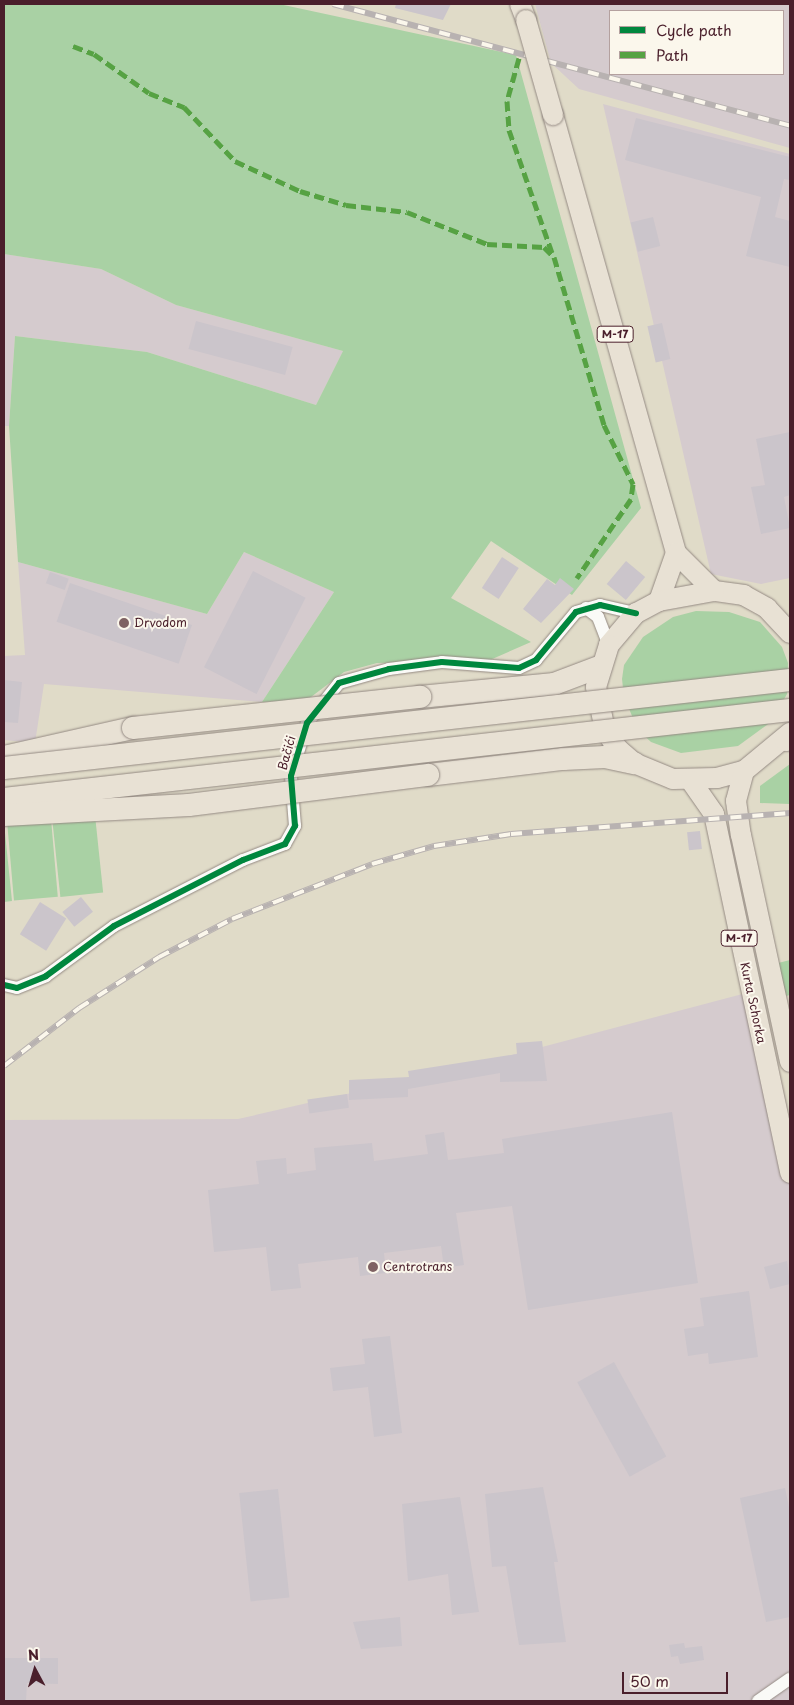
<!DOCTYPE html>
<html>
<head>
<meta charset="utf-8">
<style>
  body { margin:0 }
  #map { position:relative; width:794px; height:1705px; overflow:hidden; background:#e0dbc8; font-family:"Playpen Sans",sans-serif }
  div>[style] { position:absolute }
  .industrial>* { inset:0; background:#d5cbce }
  .green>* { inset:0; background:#a9d1a4; transform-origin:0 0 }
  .building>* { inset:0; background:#cbc5cb; transform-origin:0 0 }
  .roads { filter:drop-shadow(0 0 1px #948a83) drop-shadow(0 0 1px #948a83) }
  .minor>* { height:12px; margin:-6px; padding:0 6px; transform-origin:6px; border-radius:6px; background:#fafaf7 }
  .primary>* { height:20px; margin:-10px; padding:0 10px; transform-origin:10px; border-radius:10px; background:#e8e1d4 }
  .motorway>* { height:22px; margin:-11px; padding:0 11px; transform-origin:11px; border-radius:11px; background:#e8e1d4 }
  .rail>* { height:5.5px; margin-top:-2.75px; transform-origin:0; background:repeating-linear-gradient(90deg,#fbf7ec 0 11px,#b8b2b1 0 22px); box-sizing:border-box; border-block:1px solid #b8b2b1 }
  .bridges { filter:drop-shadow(0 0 1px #948a83) drop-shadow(0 0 1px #948a83) }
  .primary-bridge>* { height:20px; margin:-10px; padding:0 10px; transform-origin:10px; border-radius:10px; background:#e8e1d4 }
  .motorway-bridge>* { height:22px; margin:-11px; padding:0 11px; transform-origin:11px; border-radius:11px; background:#e8e1d4 }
  .quiet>* { height:5px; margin-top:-2.5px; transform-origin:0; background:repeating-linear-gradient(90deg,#56a243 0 10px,transparent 0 15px) }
  .cycleway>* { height:6px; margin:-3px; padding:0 3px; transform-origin:3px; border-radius:3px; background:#00873e }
  .dots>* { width:14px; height:14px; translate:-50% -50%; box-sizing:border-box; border:2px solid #fbf7ec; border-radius:50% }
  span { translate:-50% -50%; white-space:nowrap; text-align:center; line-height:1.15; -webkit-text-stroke:4px #fbf7ec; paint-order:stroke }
  .shield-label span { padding:1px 4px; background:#fbf7ec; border:1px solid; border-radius:4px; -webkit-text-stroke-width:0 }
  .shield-label { font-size:11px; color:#4a1f2b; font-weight:700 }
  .poi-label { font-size:12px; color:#4a1f2b }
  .left { translate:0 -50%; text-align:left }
  .street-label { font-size:12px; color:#4a1f2b }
  .frame { position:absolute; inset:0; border:5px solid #4a1f2b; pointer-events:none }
  .legend { position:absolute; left:609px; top:10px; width:175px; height:65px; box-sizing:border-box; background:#fbf7ec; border:1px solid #b4a19f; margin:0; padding:6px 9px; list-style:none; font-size:15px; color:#4a1f2b }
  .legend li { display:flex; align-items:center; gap:10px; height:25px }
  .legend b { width:25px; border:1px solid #b4a19f }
  .north { position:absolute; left:10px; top:1645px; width:50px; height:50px; -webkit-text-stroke:4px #fbf7ec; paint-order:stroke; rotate:354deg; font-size:14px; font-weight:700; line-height:20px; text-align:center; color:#4a1f2b }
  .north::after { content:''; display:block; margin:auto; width:18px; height:22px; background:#4a1f2b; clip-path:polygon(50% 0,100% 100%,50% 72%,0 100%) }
  .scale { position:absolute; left:622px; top:1672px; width:106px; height:22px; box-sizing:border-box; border:2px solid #4a1f2b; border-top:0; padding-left:6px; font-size:15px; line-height:18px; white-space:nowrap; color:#4a1f2b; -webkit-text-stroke:4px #fbf7ec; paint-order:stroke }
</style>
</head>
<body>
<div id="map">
  <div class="industrial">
    <div style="clip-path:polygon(evenodd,535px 4px,790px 4px,790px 148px,579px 89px,551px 63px,535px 4px,610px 11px,783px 11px,783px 74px,610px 74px,610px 11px)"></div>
    <div style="clip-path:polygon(603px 104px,790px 154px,790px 578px,761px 584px,711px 574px)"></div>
    <div style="clip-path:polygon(4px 254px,101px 269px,176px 305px,343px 351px,316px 405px,147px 352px,15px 336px,9px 426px,4px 426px)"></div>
    <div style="clip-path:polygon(244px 552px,334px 592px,262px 702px,44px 684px,35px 743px,4px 740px,4px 656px,25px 655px,18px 562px,207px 614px)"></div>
    <div style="clip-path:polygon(750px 992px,790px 1174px,790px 1701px,4px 1701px,4px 1120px,238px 1119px,478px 1064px)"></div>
  </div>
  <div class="green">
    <div style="clip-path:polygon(4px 4px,279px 4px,516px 55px,641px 508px,572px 595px,491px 541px,451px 598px,531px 642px,490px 660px,377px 663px,344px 672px,307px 700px,262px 702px,334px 592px,244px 552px,207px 614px,18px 562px,9px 426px,15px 336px,147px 352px,316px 405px,343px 351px,176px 305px,101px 269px,4px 254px)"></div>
    <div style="clip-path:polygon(696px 611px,729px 612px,760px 622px,782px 647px,788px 663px,787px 694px,771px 722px,738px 746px,681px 753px,651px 742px,638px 730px,624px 697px,622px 679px,624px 665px,643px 637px,673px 617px)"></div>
    <div style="clip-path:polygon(790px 764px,790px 804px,760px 803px,760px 786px)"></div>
    <div style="left:95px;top:815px;width:78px;height:43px;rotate:84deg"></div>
    <div style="left:51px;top:819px;width:78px;height:44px;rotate:85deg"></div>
    <div style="clip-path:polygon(4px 823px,12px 901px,4px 902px)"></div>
    <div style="clip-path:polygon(790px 960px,790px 995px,786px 996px,778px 963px)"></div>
  </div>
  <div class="building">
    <div style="clip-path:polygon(396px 4px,451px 4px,443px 20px,395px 8px)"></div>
    <div style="clip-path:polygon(636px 118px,790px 157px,790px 180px,784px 179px,775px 217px,790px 221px,790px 267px,746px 256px,761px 197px,625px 160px)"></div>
    <div style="left:653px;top:217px;width:30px;height:23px;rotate:76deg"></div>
    <div style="left:196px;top:321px;width:100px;height:29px;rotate:15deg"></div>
    <div style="left:662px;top:323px;width:37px;height:15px;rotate:77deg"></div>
    <div style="clip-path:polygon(790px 432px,790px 495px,784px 497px,790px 528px,761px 534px,751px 487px,765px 485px,756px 439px)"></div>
    <div style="left:502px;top:557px;width:20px;height:37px;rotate:33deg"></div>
    <div style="left:626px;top:561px;width:25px;height:30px;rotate:40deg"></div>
    <div style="left:253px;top:571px;width:59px;height:108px;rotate:27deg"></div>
    <div style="left:50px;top:572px;width:20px;height:12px;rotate:20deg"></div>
    <div style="clip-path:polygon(560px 578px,574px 589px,541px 623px,523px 609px,547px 579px,555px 585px)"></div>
    <div style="left:70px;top:583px;width:129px;height:41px;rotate:19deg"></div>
    <div style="clip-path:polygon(4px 680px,22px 682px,18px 723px,4px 722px)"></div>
    <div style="left:700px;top:831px;width:18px;height:13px;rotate:84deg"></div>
    <div style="left:81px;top:897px;width:19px;height:24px;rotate:51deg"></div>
    <div style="left:40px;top:902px;width:31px;height:38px;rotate:32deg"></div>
    <div style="clip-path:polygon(542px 1041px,547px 1081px,500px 1082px,500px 1073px,408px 1089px,408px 1097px,349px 1100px,349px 1080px,409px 1077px,408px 1071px,517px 1054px,516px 1043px)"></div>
    <div style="left:347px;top:1094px;width:14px;height:40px;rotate:82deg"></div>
    <div style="clip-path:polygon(672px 1112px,698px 1283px,528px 1310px,512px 1206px,456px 1213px,464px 1265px,444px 1268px,441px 1246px,384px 1253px,386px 1273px,360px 1276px,358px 1257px,298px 1264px,301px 1288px,271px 1291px,266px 1247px,214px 1252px,208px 1190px,259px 1184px,256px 1161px,286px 1158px,287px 1174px,316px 1170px,314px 1148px,372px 1143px,374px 1161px,428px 1154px,425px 1135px,444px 1132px,448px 1160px,504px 1153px,502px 1139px)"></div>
    <div style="clip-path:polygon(787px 1261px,790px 1284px,770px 1289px,764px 1267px)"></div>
    <div style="clip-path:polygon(749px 1291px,758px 1357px,709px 1364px,708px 1353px,688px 1356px,684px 1329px,704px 1326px,700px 1298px)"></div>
    <div style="clip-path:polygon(390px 1336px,402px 1433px,374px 1437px,368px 1387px,333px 1391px,330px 1368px,365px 1364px,362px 1339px)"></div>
    <div style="left:614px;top:1362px;width:108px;height:42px;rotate:61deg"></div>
    <div style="clip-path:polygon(543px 1487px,558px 1562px,554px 1562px,566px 1642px,519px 1645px,506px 1566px,492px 1567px,485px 1494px)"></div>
    <div style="clip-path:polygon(785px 1488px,790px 1512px,790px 1617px,766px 1622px,740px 1498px)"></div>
    <div style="left:278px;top:1489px;width:109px;height:39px;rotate:84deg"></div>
    <div style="clip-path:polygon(460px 1497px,479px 1612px,452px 1615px,448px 1574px,408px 1581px,402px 1504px)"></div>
    <div style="clip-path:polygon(400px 1617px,402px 1646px,361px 1649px,353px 1622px)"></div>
    <div style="clip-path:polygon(684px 1643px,685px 1648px,702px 1646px,704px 1660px,680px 1664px,678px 1656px,671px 1657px,669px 1645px)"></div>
    <div style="clip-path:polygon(4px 1658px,58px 1658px,58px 1684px,27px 1683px,26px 1701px,4px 1701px)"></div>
  </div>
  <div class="roads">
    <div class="minor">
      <div style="left:586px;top:608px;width:15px;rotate:37deg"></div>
      <div style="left:598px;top:617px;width:30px;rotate:69deg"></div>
      <div style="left:4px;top:985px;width:13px;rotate:13deg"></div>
      <div style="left:17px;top:988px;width:31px;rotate:-22deg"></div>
      <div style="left:46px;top:976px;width:84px;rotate:-36.3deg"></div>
      <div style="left:114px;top:926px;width:145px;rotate:-27.1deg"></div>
      <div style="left:243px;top:860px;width:45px;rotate:-20.9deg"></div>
      <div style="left:285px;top:844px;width:21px;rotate:-61deg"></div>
      <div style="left:295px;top:826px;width:50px;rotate:-94.6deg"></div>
      <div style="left:291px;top:776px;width:55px;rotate:-73.2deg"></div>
      <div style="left:307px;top:723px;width:51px;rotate:-51.3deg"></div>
      <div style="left:339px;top:683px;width:52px;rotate:-15.6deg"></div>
      <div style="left:389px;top:669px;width:53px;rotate:-7.5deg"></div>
      <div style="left:442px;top:662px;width:77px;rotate:4.5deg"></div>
      <div style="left:519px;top:668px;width:19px;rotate:-25deg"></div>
      <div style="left:536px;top:660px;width:62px;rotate:-50.2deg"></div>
      <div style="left:576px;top:612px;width:25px;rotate:-16deg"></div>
      <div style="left:600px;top:605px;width:37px;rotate:13deg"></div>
      <div style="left:758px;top:1701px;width:39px;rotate:-35deg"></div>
    </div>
    <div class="primary">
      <div style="left:520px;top:4px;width:17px;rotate:69deg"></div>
      <div style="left:553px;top:115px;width:455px;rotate:74.3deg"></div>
      <div style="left:676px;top:553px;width:54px;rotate:45deg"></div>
      <div style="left:659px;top:601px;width:51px;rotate:-70.5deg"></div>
      <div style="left:790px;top:633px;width:34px;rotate:-133deg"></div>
      <div style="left:767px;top:608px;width:26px;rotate:-151deg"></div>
      <div style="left:744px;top:595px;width:30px;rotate:-172deg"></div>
      <div style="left:714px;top:591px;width:56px;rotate:169.7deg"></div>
      <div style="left:659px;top:601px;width:26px;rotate:152deg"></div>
      <div style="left:636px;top:613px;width:42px;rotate:130.2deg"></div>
      <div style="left:609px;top:645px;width:44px;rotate:107.2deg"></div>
      <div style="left:596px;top:687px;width:44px;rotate:78.2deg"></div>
      <div style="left:605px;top:730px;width:23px;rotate:56deg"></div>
      <div style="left:618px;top:749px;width:21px;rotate:41deg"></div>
      <div style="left:634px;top:763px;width:42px;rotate:22.3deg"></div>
      <div style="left:673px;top:779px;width:44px;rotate:-1.3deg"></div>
      <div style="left:717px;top:778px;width:28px;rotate:-15deg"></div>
      <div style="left:744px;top:771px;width:60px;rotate:-39.6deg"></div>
      <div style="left:744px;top:771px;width:31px;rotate:105deg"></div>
      <div style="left:736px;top:801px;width:34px;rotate:82deg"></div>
      <div style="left:741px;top:835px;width:232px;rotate:77.8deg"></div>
      <div style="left:691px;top:781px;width:40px;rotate:55.1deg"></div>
      <div style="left:714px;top:814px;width:367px;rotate:78deg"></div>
    </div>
    <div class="motorway">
      <div style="left:420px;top:697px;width:135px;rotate:-5.5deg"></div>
      <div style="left:554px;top:684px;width:48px;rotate:-20.7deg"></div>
      <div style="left:786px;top:740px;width:4px;rotate:-14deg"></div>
      <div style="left:4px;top:757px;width:132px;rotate:-12.7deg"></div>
      <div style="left:428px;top:775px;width:136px;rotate:-6.8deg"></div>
      <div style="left:563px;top:759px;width:42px;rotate:-2.7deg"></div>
      <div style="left:605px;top:757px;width:30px;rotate:12deg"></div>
    </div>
  </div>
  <div class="rail">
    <div style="left:333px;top:4px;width:473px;rotate:14.9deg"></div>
    <div style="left:4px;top:1066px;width:95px;rotate:-37.7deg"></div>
    <div style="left:79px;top:1008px;width:95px;rotate:-32.5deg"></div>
    <div style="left:159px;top:957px;width:82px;rotate:-27.5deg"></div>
    <div style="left:232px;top:919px;width:150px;rotate:-21.4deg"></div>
    <div style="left:372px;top:864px;width:65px;rotate:-16.2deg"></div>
    <div style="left:434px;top:846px;width:78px;rotate:-8.9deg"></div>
    <div style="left:511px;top:834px;width:280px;rotate:-4.3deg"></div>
  </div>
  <div class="bridges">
    <div class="primary-bridge">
      <div style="left:526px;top:20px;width:99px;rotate:74.1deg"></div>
    </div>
    <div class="motorway-bridge">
      <div style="left:133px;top:728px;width:289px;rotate:-6.2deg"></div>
      <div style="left:4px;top:768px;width:791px;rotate:-6.39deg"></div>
      <div style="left:4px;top:799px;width:791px;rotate:-6.46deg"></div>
      <div style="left:4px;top:815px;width:185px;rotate:-3.1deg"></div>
      <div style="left:189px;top:805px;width:241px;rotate:-7.2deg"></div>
    </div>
  </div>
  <div class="quiet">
    <div style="left:73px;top:46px;width:22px;rotate:21deg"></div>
    <div style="left:94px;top:54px;width:67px;rotate:35.3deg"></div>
    <div style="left:149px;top:93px;width:38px;rotate:22deg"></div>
    <div style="left:184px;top:107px;width:74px;rotate:46.6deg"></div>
    <div style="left:235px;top:161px;width:72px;rotate:24.8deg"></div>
    <div style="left:300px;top:191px;width:48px;rotate:16.9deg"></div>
    <div style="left:346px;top:205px;width:61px;rotate:6.5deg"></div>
    <div style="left:407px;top:212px;width:86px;rotate:21.8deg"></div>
    <div style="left:487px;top:244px;width:57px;rotate:3deg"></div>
    <div style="left:544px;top:247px;width:14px;rotate:45deg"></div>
    <div style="left:554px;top:257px;width:175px;rotate:73.4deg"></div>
    <div style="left:604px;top:425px;width:66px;rotate:63.8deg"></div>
    <div style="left:633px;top:484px;width:15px;rotate:98deg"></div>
    <div style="left:631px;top:499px;width:96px;rotate:124.4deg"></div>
    <div style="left:519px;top:58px;width:45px;rotate:105.6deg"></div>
    <div style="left:507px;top:101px;width:29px;rotate:86deg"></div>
    <div style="left:509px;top:130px;width:130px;rotate:70.7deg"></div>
  </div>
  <div class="cycleway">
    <div style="left:4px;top:985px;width:13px;rotate:13deg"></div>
    <div style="left:17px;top:988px;width:31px;rotate:-22deg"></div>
    <div style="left:46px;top:976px;width:84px;rotate:-36.3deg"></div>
    <div style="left:114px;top:926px;width:145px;rotate:-27.1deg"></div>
    <div style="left:243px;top:860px;width:45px;rotate:-20.9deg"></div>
    <div style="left:285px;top:844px;width:21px;rotate:-61deg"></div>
    <div style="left:295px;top:826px;width:50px;rotate:-94.6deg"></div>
    <div style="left:291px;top:776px;width:55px;rotate:-73.2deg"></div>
    <div style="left:307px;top:723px;width:51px;rotate:-51.3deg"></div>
    <div style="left:339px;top:683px;width:52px;rotate:-15.6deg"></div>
    <div style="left:389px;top:669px;width:53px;rotate:-7.5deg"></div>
    <div style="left:442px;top:662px;width:77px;rotate:4.5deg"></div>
    <div style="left:519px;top:668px;width:19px;rotate:-25deg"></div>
    <div style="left:536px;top:660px;width:62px;rotate:-50.2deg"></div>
    <div style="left:576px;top:612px;width:25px;rotate:-16deg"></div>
    <div style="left:600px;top:605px;width:37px;rotate:13deg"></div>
  </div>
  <div class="dots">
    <div style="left:124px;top:623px;background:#7e6162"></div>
    <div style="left:373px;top:1267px;background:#7e6162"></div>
  </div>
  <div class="shield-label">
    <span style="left:615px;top:334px">M-17</span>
    <span style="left:739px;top:938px">M-17</span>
  </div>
  <div class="poi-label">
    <span class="left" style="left:134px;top:623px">Drvodom</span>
    <span class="left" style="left:383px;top:1267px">Centrotrans</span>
  </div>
  <div class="street-label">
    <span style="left:287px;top:753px;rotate:-74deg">Bačići</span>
    <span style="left:753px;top:1003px;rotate:78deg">Kurta Schorka</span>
  </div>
  <div class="frame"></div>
  <ul class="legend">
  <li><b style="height:6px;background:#00873e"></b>Cycle path</li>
  <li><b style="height:6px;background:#56a243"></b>Path</li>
  </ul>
  <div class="north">N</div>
  <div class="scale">50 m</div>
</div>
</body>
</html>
